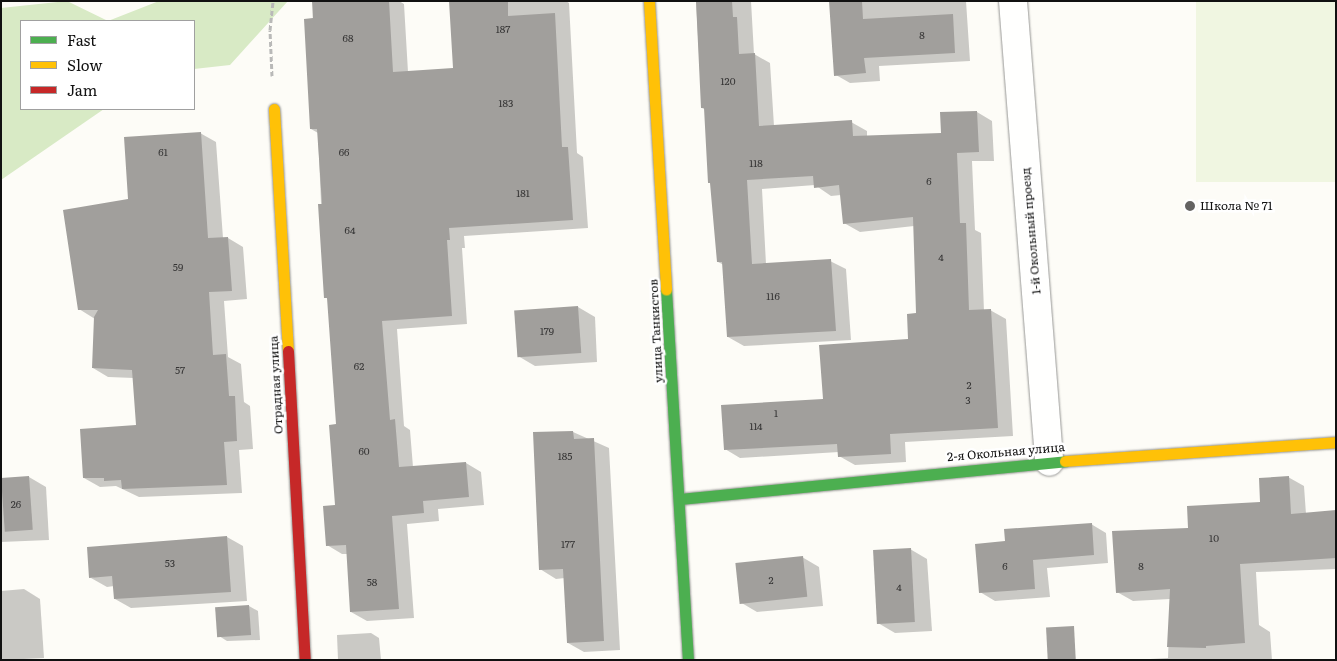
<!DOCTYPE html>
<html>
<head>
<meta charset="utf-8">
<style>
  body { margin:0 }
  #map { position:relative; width:1337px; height:661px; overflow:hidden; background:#fdfcf7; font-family:Literata,serif }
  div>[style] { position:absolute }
  .forest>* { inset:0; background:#d8eac5 }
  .pitch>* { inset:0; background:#f0f6e1; transform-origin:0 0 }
  .shadow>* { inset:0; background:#0003 }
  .building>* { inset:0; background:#a19f9c; transform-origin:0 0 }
  .path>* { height:3px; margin-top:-1.5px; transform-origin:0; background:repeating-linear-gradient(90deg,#b9b9b8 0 5px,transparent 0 7.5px) }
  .roads { filter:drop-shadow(0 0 1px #979795) drop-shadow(0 0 1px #979795) }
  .street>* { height:28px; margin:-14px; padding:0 14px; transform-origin:14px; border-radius:14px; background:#fffffe }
  .fast>* { height:11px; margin:-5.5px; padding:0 5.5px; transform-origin:5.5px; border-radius:5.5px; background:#4caf50 }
  .slow>* { height:11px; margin:-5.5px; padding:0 5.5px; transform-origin:5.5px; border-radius:5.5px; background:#ffc107 }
  .jam>* { height:11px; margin:-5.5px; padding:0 5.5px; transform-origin:5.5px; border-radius:5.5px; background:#c62828 }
  .dots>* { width:14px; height:14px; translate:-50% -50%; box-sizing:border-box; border:2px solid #fff; border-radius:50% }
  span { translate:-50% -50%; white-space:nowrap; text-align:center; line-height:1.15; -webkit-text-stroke:5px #fff; paint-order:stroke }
  .number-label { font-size:10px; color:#353434 }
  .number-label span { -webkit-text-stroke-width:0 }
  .poi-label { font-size:12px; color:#111 }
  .left { translate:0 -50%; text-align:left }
  .street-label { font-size:12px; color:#111 }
  .frame { position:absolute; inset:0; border:2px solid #111; pointer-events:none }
  .legend { position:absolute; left:20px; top:20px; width:175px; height:90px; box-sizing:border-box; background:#fff; border:1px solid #a0a0a0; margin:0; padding:6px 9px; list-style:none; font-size:15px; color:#111 }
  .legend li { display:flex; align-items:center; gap:10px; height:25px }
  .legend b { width:25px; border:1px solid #a0a0a0 }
</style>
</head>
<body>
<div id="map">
  <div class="forest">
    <div style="clip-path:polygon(67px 1px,108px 21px,159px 1px,288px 1px,230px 65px,194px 69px,194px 21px,21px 21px,21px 109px,104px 109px,1px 180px,1px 8px)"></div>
  </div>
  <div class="pitch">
    <div style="left:1196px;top:1px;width:140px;height:181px"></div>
  </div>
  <div class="shadow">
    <div style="clip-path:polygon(313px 1px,399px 1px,404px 4px,408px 72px,455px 69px,450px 1px,566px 1px,569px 3px,577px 153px,583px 157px,588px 228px,464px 236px,465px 248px,462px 248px,467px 324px,397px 329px,404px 426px,410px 430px,413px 467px,466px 463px,481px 472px,484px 505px,438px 509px,439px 521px,407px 524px,414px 618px,367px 621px,351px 612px,348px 554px,342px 554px,327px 545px,337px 506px,338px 426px,328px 299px,325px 297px,318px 133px,311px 129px)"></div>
    <div style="clip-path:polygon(696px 1px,751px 1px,754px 54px,770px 63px,774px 126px,851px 122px,867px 131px,867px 137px,942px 134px,977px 112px,992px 121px,994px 161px,972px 161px,975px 230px,981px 233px,984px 311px,990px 310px,1006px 319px,1013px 436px,905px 442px,906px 462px,855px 465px,839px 456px,839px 452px,740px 458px,725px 449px,824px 400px,909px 340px,917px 315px,914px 226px,860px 232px,844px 223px,841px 195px,831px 196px,815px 185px,762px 189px,766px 264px,830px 261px,846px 269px,851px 340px,744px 346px,728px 337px,724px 265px,718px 262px,706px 110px,702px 108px)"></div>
    <div style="clip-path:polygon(830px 1px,966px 1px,970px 61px,879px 66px,880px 81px,850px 83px,836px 75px)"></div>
    <div style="clip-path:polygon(200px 133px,216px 142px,223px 238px,228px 238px,243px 247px,247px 299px,224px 301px,228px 357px,241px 364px,244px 402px,250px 406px,253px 449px,239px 450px,242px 493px,139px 497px,116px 486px,100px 487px,84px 478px,137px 426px,134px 378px,108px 377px,93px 368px,95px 319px,79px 309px,130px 200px)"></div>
    <div style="clip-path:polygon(578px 307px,595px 317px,597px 362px,535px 366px,518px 356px)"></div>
    <div style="clip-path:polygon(573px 432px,609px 448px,620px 650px,584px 652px,568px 643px,565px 578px,556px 579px,540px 569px,534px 434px)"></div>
    <div style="clip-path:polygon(29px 477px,46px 487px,49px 540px,1px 542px,1px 479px)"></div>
    <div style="clip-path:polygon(1288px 477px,1304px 486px,1306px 514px,1336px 512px,1336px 569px,1256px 572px,1259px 625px,1270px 632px,1272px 660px,1132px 660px,1168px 658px,1170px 599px,1133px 601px,1117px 592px,1189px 529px,1261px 503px)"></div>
    <div style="clip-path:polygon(1091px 524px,1106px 533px,1108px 563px,1047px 568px,1050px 597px,995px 601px,980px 592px,1006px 542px)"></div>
    <div style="clip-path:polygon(227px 537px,243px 546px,247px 601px,131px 608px,115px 599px,114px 586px,107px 587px,91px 578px)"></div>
    <div style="clip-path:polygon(910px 549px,927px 559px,932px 631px,895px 633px,878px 623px)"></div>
    <div style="clip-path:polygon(802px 557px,819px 567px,823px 606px,757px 612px,740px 602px)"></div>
    <div style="clip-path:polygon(24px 589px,40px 599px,44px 658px,4px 660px,1px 658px,1px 591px)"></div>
    <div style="clip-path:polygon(249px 606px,258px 611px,260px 640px,227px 641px,219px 636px,217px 609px)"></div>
    <div style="clip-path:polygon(371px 633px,379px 638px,381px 660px,338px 660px,337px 635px)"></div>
  </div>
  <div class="building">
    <div style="clip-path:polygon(312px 1px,389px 1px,393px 72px,453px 68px,449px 1px,508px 1px,508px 16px,555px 13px,562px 147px,568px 147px,573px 220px,449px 228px,450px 240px,447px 240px,452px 316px,382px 321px,390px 420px,395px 419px,399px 467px,466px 462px,469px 497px,423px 501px,424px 513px,392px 516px,399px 609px,350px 612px,346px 545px,326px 546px,323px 506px,335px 505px,329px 425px,336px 424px,327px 298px,324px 298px,318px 204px,322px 204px,317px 129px,310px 129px,304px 19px,313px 18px)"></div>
    <div style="clip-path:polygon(696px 1px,732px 1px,733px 17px,737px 17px,739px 54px,755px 53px,759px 126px,852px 120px,853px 136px,941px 133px,940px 112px,977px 111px,979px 152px,957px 153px,960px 223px,966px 223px,969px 310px,991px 309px,998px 428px,890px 434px,891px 454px,838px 457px,837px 444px,724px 450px,721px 405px,823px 399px,819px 345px,908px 339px,907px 314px,916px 313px,913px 217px,843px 224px,839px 185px,814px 188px,813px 176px,747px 180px,752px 264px,831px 259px,836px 331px,727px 337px,722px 262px,717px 262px,710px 183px,708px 183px,704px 108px,701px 108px)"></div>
    <div style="clip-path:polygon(829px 1px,862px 1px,863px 19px,953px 14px,955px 53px,864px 58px,866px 73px,834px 76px)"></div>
    <div style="clip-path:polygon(201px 132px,208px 238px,228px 237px,232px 291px,209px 292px,213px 355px,226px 354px,229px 396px,235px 396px,237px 441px,224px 442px,227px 485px,122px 489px,121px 480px,104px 481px,104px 478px,83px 478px,80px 429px,136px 425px,132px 370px,92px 368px,94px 317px,98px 310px,78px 310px,63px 210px,128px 199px,124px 137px)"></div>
    <div style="left:578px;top:306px;width:47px;height:64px;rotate:86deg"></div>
    <div style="clip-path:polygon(573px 431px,574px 439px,594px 438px,604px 641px,567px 643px,563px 569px,539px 570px,533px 432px)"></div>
    <div style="left:29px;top:476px;width:54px;height:28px;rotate:86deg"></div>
    <div style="clip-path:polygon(1289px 476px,1291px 514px,1336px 510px,1336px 558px,1240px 564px,1245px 643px,1206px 646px,1206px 648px,1167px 647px,1170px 589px,1116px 593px,1112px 531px,1188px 528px,1187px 506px,1260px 502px,1259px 478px)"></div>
    <div style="clip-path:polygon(1092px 523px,1094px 555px,1033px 560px,1035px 589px,979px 593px,975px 544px,1005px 541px,1004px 529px)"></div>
    <div style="clip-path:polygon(227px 536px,231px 592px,114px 599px,112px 576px,89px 578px,87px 547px)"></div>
    <div style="left:911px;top:548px;width:74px;height:38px;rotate:87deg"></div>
    <div style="left:803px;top:556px;width:41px;height:68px;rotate:84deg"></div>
    <div style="left:249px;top:605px;width:30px;height:34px;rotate:86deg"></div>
    <div style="left:1074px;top:626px;width:34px;height:28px;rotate:87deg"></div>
  </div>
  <div class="path">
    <div style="left:272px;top:76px;width:46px;rotate:-92.5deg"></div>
    <div style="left:270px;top:30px;width:29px;rotate:-84deg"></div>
  </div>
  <div class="roads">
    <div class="street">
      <div style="left:1013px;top:1px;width:462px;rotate:85.5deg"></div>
    </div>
    <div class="fast">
      <div style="left:666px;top:290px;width:371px;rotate:86.6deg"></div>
      <div style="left:680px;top:499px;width:387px;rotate:-5.6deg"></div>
    </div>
    <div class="slow">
      <div style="left:649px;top:1px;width:289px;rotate:86.6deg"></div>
      <div style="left:274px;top:109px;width:242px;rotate:86.7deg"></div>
      <div style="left:1065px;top:461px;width:272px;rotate:-4deg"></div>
    </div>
    <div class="jam">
      <div style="left:288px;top:351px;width:309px;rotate:86.9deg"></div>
    </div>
  </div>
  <div class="dots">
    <div style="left:1190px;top:206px;background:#646362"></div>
  </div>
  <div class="number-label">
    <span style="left:503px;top:29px">187</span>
    <span style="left:922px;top:35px">8</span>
    <span style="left:348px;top:38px">68</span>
    <span style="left:728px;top:81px">120</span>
    <span style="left:506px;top:103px">183</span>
    <span style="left:163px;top:152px">61</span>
    <span style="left:344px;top:152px">66</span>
    <span style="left:756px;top:163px">118</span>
    <span style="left:929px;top:181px">6</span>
    <span style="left:523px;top:193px">181</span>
    <span style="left:350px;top:230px">64</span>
    <span style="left:941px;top:257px">4</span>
    <span style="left:178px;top:267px">59</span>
    <span style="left:773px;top:296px">116</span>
    <span style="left:547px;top:331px">179</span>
    <span style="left:359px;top:366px">62</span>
    <span style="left:180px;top:370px">57</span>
    <span style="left:969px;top:385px">2</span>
    <span style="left:968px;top:400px">3</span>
    <span style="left:776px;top:413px">1</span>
    <span style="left:756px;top:426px">114</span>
    <span style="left:364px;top:451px">60</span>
    <span style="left:565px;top:456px">185</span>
    <span style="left:16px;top:504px">26</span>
    <span style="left:1214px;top:538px">10</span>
    <span style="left:568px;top:544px">177</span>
    <span style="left:170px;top:563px">53</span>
    <span style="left:1005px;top:566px">6</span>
    <span style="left:1141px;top:566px">8</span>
    <span style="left:771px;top:580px">2</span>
    <span style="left:372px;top:582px">58</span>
    <span style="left:899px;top:587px">4</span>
  </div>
  <div class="poi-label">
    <span class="left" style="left:1200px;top:206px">Школа № 71</span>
  </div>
  <div class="street-label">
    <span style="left:1031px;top:231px;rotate:-95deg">1-й Окольный проезд</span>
    <span style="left:656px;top:331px;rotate:-93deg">улица Танкистов</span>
    <span style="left:276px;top:385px;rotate:-93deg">Отрадная улица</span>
    <span style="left:1006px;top:452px;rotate:-5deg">2-я Окольная улица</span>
  </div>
  <div class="frame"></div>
  <ul class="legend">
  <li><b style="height:6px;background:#4caf50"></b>Fast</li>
  <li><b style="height:6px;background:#ffc107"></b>Slow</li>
  <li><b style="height:6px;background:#c62828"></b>Jam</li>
  </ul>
</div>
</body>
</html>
